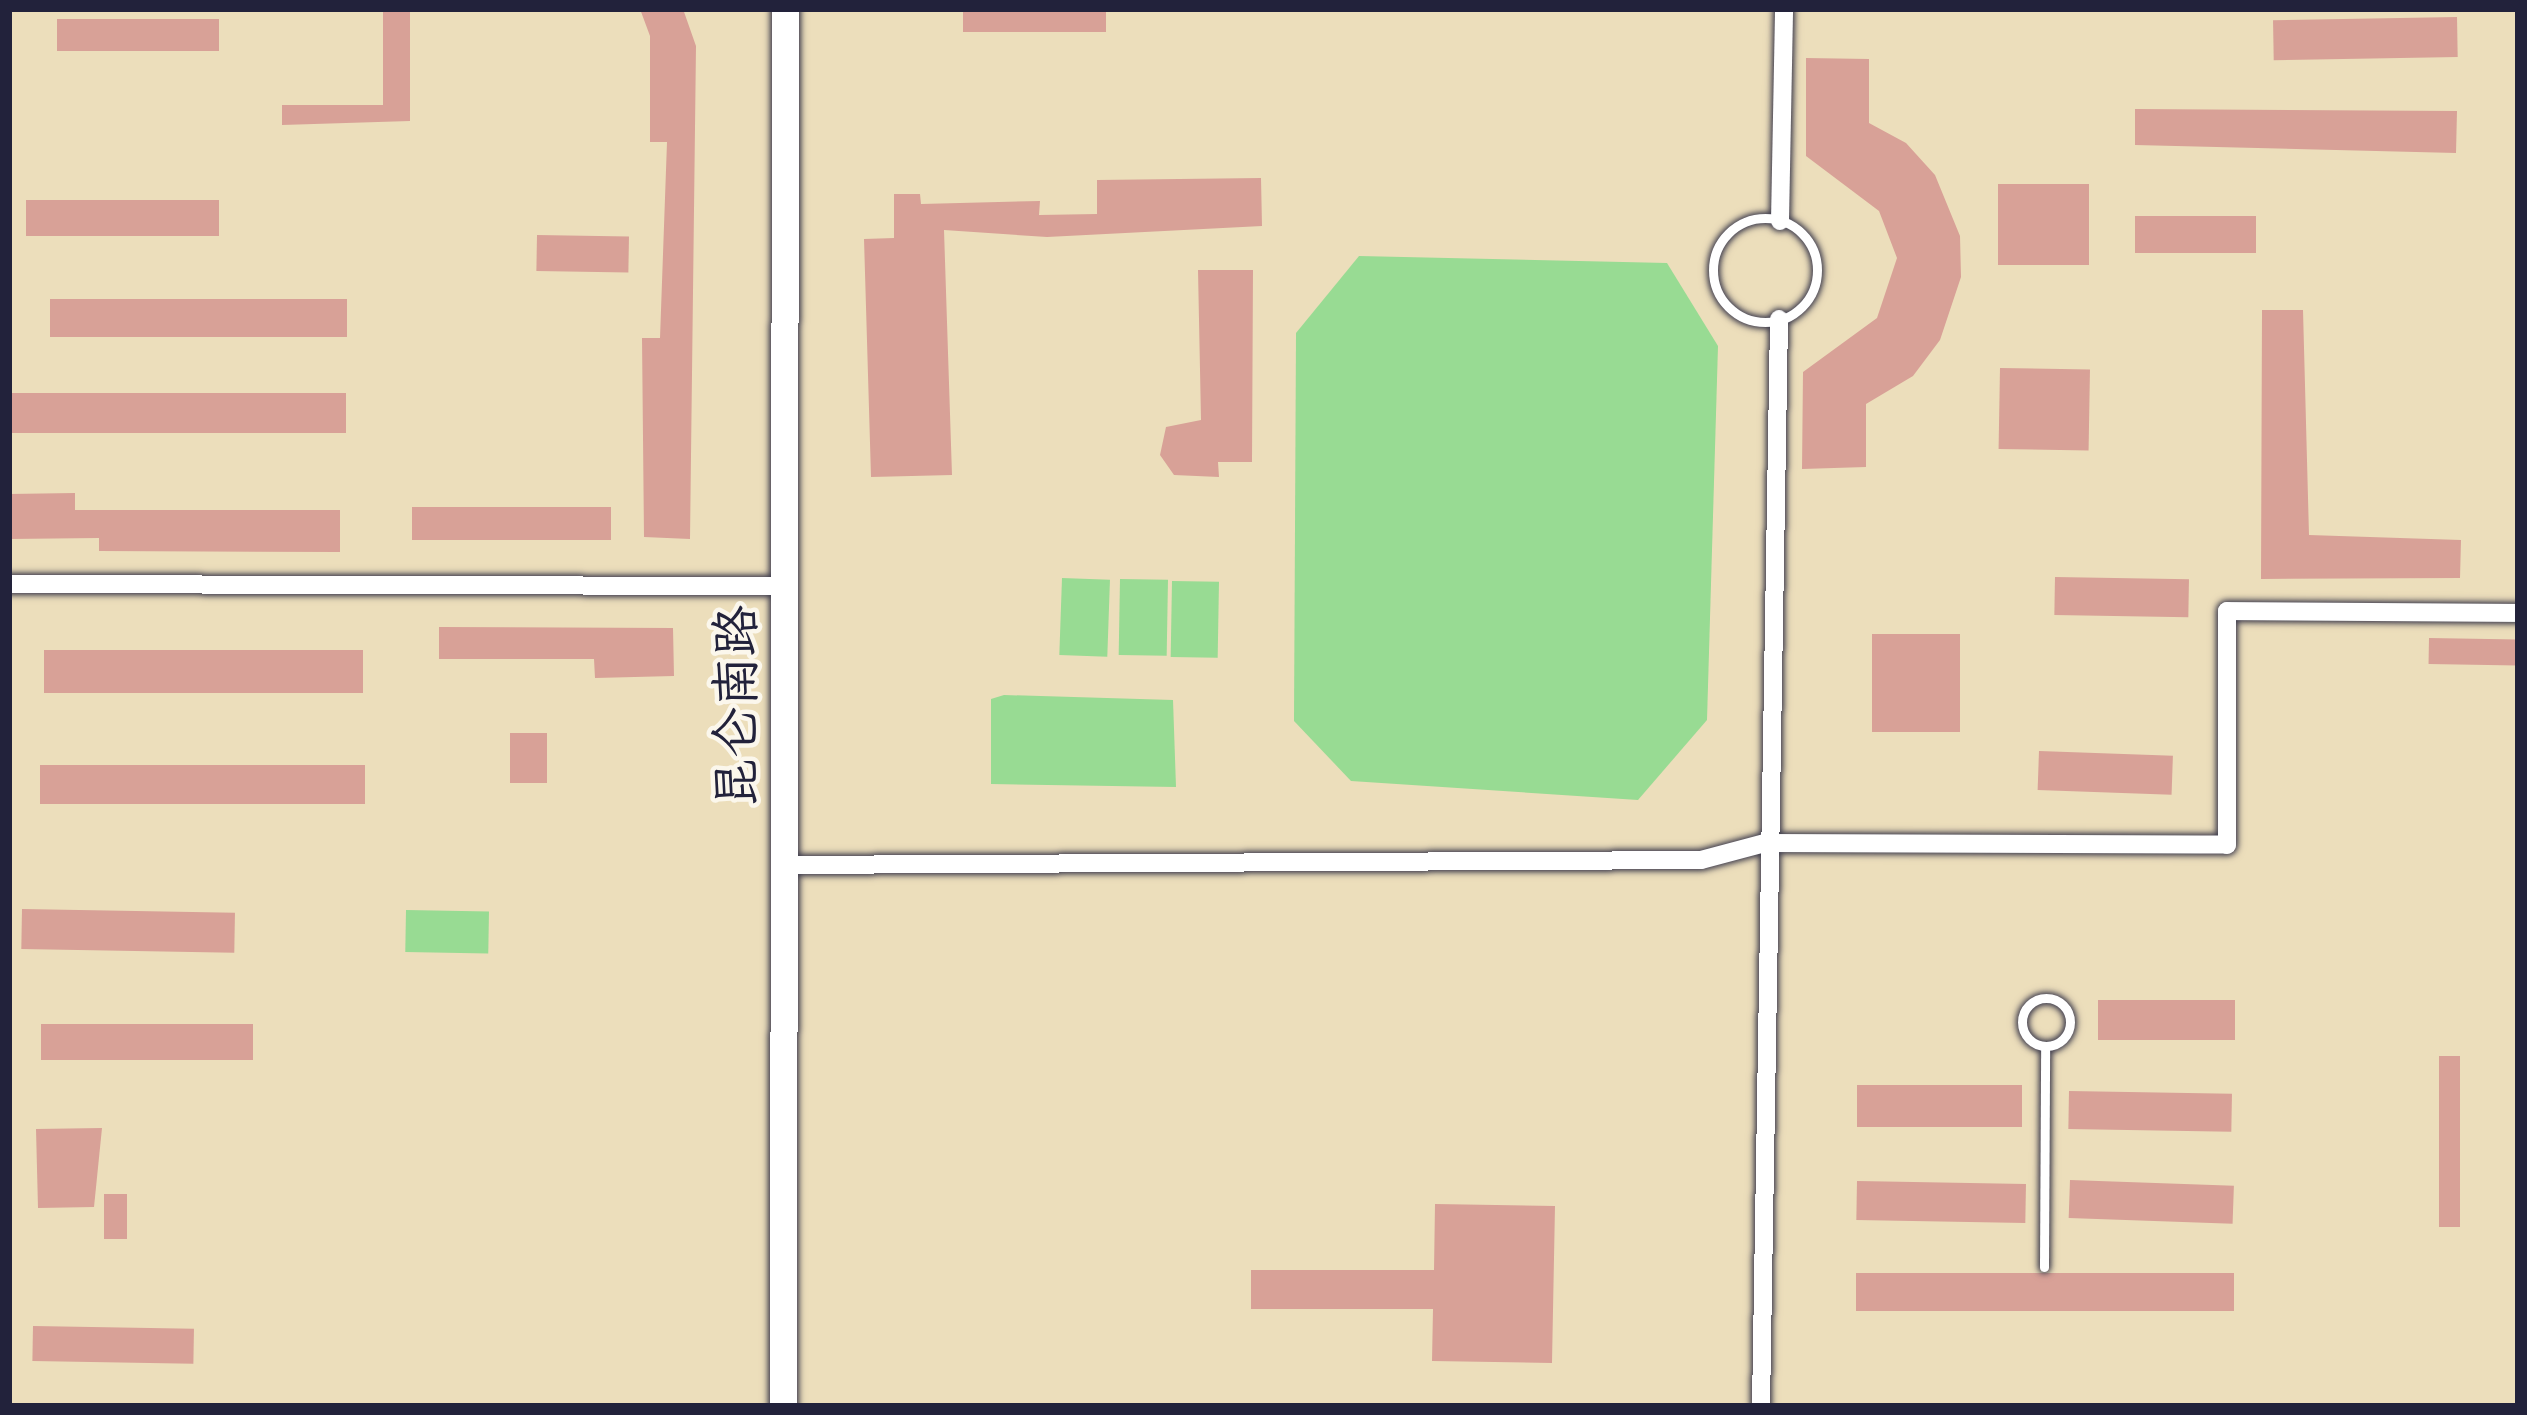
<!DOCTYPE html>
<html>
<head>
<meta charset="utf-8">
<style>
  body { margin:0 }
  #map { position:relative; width:2527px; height:1415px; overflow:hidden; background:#ecdebb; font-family:Caveat,"LXGW WenKai TC",sans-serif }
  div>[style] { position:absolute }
  .green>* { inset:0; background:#98db93; transform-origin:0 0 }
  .building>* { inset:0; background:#d8a197; transform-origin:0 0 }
  .roads { filter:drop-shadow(0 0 3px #403e4e) drop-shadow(0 0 3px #403e4e) }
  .service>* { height:9px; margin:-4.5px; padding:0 4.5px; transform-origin:4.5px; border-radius:4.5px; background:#fff }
  .service>.ring { margin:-4.5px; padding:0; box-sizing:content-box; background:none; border:9px solid #fff; border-radius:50% }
  .minor>* { height:18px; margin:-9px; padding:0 9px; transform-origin:9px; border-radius:9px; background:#fff }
  .secondary>* { height:27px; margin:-13.5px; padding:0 13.5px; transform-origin:13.5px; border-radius:13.5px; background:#fff }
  span { translate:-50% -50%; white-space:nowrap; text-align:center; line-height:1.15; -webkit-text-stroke:9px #fbf7ec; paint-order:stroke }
  .street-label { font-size:51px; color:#22223b }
  .frame { position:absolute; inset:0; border:12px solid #22223b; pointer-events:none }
</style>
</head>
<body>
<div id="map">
  <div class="green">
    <div style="clip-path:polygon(1359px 256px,1667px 263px,1718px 346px,1707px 720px,1638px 800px,1351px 781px,1294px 721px,1296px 333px)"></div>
    <div style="left:1062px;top:578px;width:48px;height:77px;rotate:2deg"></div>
    <div style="left:1120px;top:579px;width:48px;height:76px;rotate:1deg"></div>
    <div style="left:1172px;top:581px;width:47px;height:76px;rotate:1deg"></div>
    <div style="clip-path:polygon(1004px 695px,1173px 700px,1176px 787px,991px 784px,991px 699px)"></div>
    <div style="left:406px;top:910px;width:83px;height:42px;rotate:1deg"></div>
  </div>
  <div class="building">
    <div style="clip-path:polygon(383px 9px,410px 9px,410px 121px,282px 125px,282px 105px,383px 105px)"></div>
    <div style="clip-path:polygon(640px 9px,683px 9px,696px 46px,690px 539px,644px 537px,642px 338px,660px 338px,667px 142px,650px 142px,650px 36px)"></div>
    <div style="left:963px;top:9px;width:143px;height:23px"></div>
    <div style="left:2457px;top:17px;width:40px;height:184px;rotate:89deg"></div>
    <div style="left:219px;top:19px;width:32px;height:162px;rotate:90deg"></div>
    <div style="clip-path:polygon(1806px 58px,1869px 59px,1869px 123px,1906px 143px,1935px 175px,1960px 236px,1961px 277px,1940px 340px,1913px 376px,1866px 404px,1866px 467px,1802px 469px,1803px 372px,1877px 318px,1897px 258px,1879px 211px,1806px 156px)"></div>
    <div style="clip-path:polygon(2135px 109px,2457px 111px,2456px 153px,2135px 145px)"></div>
    <div style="clip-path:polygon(1261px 178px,1262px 226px,1047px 237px,944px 230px,952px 475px,871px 477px,864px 239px,894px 238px,894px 194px,920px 194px,921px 204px,1040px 201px,1039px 215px,1097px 214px,1097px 180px)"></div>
    <div style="left:1998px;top:184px;width:91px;height:81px"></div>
    <div style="left:219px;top:200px;width:36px;height:193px;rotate:90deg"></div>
    <div style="left:2135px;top:216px;width:121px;height:37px"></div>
    <div style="left:537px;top:235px;width:92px;height:36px;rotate:1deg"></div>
    <div style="clip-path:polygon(1198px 270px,1253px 270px,1252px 462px,1218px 462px,1219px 477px,1174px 475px,1160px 455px,1166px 427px,1201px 420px)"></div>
    <div style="left:50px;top:299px;width:297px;height:38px"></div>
    <div style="clip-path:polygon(2262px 310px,2303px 310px,2309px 535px,2461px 540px,2460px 578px,2261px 579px)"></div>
    <div style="left:2000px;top:368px;width:90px;height:81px;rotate:1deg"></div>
    <div style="left:9px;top:393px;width:337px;height:40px"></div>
    <div style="clip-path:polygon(75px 493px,75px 510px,340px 510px,340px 552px,99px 551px,99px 538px,9px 539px,9px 494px)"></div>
    <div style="left:412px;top:507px;width:199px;height:33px"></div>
    <div style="left:2055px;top:577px;width:134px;height:38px;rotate:1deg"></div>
    <div style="clip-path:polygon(439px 627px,673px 628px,674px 676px,595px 678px,594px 659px,439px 659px)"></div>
    <div style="left:1872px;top:634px;width:88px;height:98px"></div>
    <div style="left:2429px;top:638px;width:89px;height:26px;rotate:1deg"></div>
    <div style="left:44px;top:650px;width:319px;height:43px"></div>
    <div style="left:510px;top:733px;width:37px;height:50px"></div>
    <div style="left:2039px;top:751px;width:134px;height:39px;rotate:2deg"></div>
    <div style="left:40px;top:765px;width:325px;height:39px"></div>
    <div style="left:22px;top:909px;width:213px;height:40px;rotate:1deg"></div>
    <div style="left:2235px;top:1000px;width:40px;height:137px;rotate:90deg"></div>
    <div style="left:41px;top:1024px;width:212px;height:36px"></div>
    <div style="left:2439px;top:1056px;width:21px;height:171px"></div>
    <div style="left:1857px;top:1085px;width:165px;height:42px"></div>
    <div style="left:2069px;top:1091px;width:163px;height:38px;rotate:1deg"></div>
    <div style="clip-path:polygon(102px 1128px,94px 1207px,38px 1208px,36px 1129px)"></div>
    <div style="left:2070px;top:1180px;width:164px;height:38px;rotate:2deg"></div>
    <div style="left:1857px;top:1181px;width:169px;height:39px;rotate:1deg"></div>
    <div style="left:104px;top:1194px;width:23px;height:45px"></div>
    <div style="clip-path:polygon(1435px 1204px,1555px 1206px,1552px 1363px,1432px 1361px,1433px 1309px,1251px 1309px,1251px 1270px,1434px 1270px)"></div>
    <div style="left:1856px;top:1273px;width:378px;height:38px"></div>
    <div style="left:33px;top:1326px;width:161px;height:35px;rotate:1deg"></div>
  </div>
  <div class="roads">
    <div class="service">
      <div class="ring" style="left:1713px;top:218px;width:95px;height:95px"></div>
      <div class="ring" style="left:2022px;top:998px;width:39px;height:39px"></div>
      <div style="left:2044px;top:1267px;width:221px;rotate:-89.7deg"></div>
    </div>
    <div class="minor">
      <div style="left:1780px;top:221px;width:212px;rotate:-88.9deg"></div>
      <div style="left:9px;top:584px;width:776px;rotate:0.15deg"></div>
      <div style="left:782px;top:865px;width:919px;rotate:-0.31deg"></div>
      <div style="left:1701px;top:860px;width:66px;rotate:-14.9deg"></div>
      <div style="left:1765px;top:843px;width:462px;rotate:0.2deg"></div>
      <div style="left:2227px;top:845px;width:234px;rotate:-90deg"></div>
      <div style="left:2227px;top:611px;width:291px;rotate:0.4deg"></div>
      <div style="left:1761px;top:1406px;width:1087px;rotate:-89.05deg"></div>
    </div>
    <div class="secondary">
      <div style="left:783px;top:1406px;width:1397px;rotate:-89.92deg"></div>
    </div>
  </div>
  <div class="street-label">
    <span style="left:736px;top:707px;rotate:-90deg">昆仑南路</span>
  </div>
  <div class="frame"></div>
</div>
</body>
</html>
